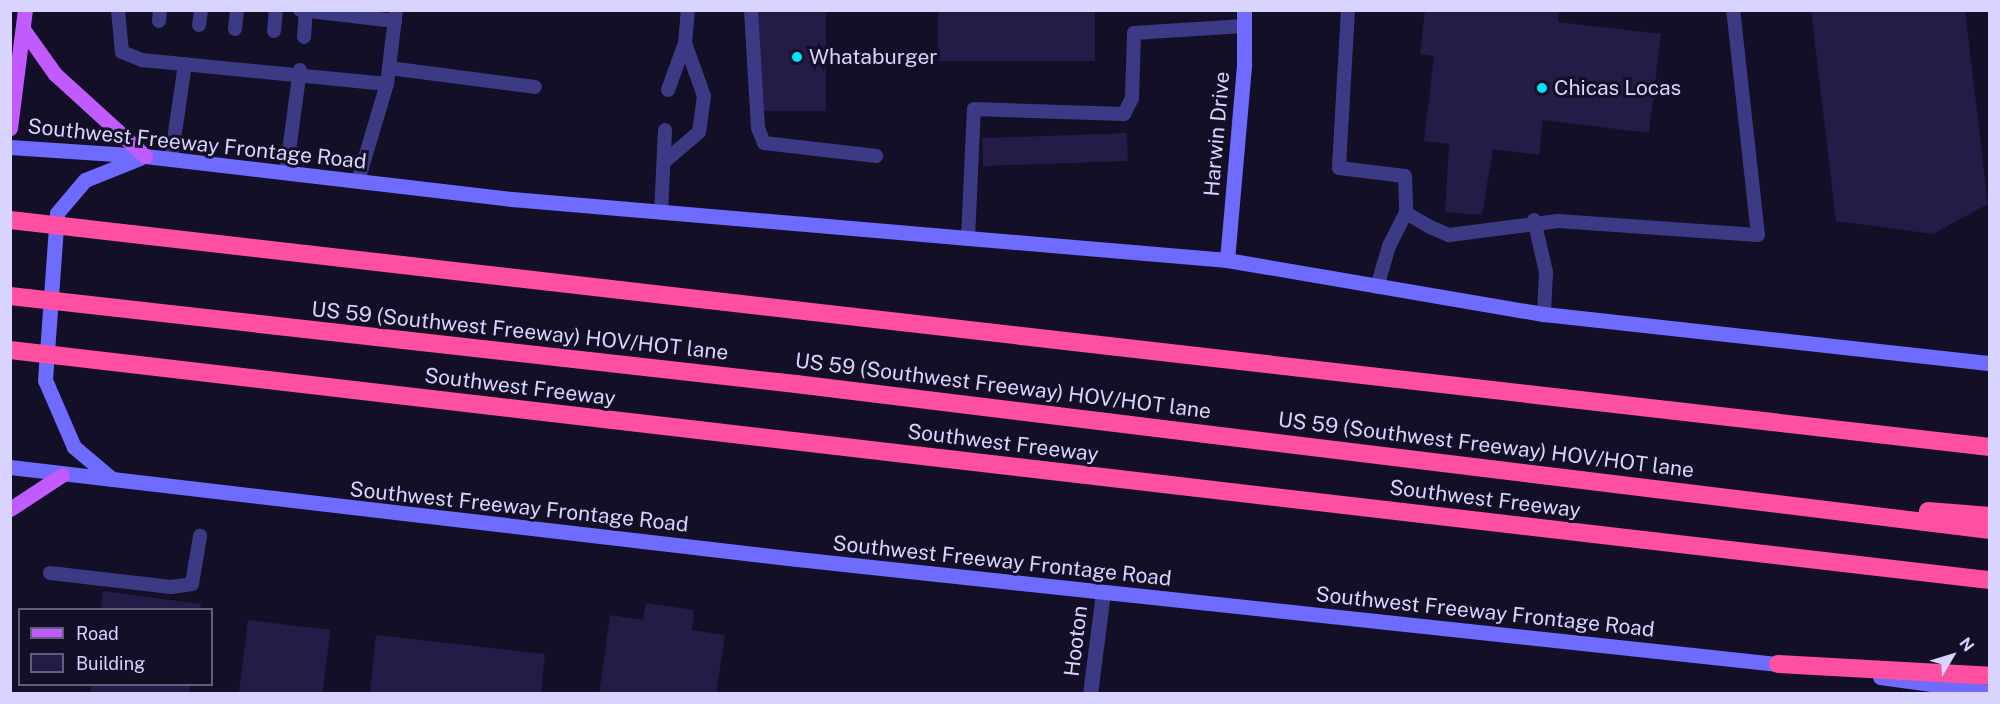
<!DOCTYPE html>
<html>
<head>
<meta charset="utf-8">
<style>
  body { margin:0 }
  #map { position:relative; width:2000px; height:704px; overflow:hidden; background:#130f26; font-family:"Public Sans",sans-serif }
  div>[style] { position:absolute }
  .building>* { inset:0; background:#241b47; transform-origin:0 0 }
  .lane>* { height:14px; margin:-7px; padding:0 7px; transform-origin:7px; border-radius:7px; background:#3d3a85 }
  .street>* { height:15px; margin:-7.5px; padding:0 7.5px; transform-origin:7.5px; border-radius:7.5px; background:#3d3a85 }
  .secondary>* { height:15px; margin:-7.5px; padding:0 7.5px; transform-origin:7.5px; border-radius:7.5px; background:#6f6bff }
  .primary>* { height:15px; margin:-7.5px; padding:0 7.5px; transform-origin:7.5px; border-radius:7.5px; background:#c25bff }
  .highway>* { height:18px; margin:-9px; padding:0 9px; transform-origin:9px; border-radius:9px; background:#ff4fa3 }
  .dots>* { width:16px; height:16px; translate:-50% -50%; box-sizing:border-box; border:3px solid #130f26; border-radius:50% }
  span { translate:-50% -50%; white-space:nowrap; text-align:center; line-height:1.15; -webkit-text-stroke:6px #130f26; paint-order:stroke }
  .poi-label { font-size:21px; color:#d9d4ff }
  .left { translate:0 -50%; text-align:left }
  .street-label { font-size:21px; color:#d9d4ff }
  .frame { position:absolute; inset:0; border:12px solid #d9d4ff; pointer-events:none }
  .legend { position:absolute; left:18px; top:608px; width:195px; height:78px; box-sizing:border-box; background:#130f26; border:2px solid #625e7d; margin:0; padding:8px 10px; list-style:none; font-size:18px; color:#d9d4ff }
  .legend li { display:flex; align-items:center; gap:12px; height:30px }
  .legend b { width:30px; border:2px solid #625e7d }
  .north { position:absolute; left:1922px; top:626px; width:60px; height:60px; -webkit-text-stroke:4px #130f26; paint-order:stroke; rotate:52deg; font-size:16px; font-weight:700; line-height:24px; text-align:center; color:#d9d4ff }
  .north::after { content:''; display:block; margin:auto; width:21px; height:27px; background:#d9d4ff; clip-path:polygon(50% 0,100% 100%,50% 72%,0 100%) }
</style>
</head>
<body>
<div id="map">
  <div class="building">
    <div style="left:756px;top:10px;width:70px;height:101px"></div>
    <div style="left:938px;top:10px;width:157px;height:51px"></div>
    <div style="clip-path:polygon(1425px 10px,1559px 10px,1558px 22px,1661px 34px,1649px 133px,1543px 120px,1539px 155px,1493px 149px,1482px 215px,1445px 212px,1449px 144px,1424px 141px,1434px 56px,1420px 54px)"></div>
    <div style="clip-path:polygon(1811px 10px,1965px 10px,1988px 204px,1933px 234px,1836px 221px)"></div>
    <div style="left:1127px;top:133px;width:28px;height:145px;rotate:88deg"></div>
    <div style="clip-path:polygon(103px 591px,201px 604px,200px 610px,100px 610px)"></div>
    <div style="clip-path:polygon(646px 603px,694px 610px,692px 630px,725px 635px,716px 694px,599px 694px,610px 615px,643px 620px)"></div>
    <div style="left:248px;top:620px;width:83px;height:74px;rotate:7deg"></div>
    <div style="clip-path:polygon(376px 635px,545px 654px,541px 694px,370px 694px)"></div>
    <div style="left:91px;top:684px;width:99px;height:10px"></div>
  </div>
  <div class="lane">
    <div style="left:118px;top:10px;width:42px;rotate:84.6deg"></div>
    <div style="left:122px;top:52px;width:22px;rotate:22deg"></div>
    <div style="left:142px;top:60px;width:246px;rotate:5.6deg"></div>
    <div style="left:300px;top:10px;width:96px;rotate:6.6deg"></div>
    <div style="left:751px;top:10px;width:118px;rotate:86.6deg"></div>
    <div style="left:758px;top:128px;width:16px;rotate:68deg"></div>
    <div style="left:764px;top:143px;width:113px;rotate:6.6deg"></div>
    <div style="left:1348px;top:10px;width:158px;rotate:93.3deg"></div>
    <div style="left:1339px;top:168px;width:66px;rotate:6.9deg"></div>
    <div style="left:1405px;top:176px;width:37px;rotate:88deg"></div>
    <div style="left:1406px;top:213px;width:28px;rotate:30deg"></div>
    <div style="left:1430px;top:227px;width:21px;rotate:23deg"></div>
    <div style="left:1449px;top:235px;width:110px;rotate:-7.3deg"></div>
    <div style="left:1558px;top:221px;width:200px;rotate:4deg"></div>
    <div style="left:1758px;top:235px;width:226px;rotate:-96.3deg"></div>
    <div style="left:159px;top:21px;width:11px;rotate:-85deg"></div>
    <div style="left:199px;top:25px;width:15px;rotate:-82deg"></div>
    <div style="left:235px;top:29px;width:19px;rotate:-84deg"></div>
    <div style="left:274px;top:31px;width:21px;rotate:-85deg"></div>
    <div style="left:304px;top:37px;width:26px;rotate:-86deg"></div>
    <div style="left:389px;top:68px;width:147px;rotate:7.4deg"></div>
    <div style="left:668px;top:90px;width:50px;rotate:-70.1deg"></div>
    <div style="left:685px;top:43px;width:33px;rotate:-85deg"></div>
    <div style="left:171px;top:160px;width:97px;rotate:-81.7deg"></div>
    <div style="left:664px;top:162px;width:46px;rotate:-40.6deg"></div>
    <div style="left:699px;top:132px;width:36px;rotate:-82deg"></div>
    <div style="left:704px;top:96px;width:56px;rotate:-109.7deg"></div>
    <div style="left:286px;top:173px;width:104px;rotate:-82.3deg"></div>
    <div style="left:358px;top:181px;width:101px;rotate:-73.4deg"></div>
    <div style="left:387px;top:84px;width:75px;rotate:-83.1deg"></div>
    <div style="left:661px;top:213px;width:83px;rotate:-87.2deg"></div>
    <div style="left:1534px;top:220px;width:53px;rotate:77deg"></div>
    <div style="left:1546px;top:272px;width:42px;rotate:92.7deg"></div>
    <div style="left:968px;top:239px;width:130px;rotate:-87.4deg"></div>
    <div style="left:974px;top:109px;width:150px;rotate:1.9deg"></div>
    <div style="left:1124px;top:114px;width:18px;rotate:-63deg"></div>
    <div style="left:1132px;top:98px;width:65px;rotate:-88.2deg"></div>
    <div style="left:1134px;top:33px;width:110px;rotate:-3.6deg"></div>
    <div style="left:1377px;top:287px;width:43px;rotate:-73.7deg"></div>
    <div style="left:1389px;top:246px;width:37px;rotate:-63deg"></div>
    <div style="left:50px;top:573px;width:122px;rotate:6.6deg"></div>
    <div style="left:171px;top:587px;width:21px;rotate:-8deg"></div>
    <div style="left:192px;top:584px;width:49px;rotate:-80.5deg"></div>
  </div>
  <div class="street">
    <div style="left:1090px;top:694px;width:102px;rotate:-82.7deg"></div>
  </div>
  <div class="secondary">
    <div style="left:10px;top:147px;width:135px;rotate:3.8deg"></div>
    <div style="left:145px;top:156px;width:370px;rotate:6.7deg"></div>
    <div style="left:512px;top:199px;width:718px;rotate:4.88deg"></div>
    <div style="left:1227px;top:260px;width:322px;rotate:9.7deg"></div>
    <div style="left:1544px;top:314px;width:449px;rotate:6.3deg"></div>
    <div style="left:1227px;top:260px;width:197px;rotate:-85deg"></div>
    <div style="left:1244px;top:64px;width:54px;rotate:-90deg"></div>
    <div style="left:10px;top:467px;width:792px;rotate:6.67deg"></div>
    <div style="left:797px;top:559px;width:996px;rotate:6.11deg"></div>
    <div style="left:112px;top:479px;width:50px;rotate:-139.9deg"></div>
    <div style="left:74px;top:447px;width:73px;rotate:-113.4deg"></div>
    <div style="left:45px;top:380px;width:167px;rotate:-85.9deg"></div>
    <div style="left:57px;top:213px;width:43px;rotate:-49.7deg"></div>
    <div style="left:85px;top:180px;width:59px;rotate:-21.8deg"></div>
    <div style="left:1880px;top:677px;width:111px;rotate:7.8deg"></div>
  </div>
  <div class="primary">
    <div style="left:23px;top:29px;width:55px;rotate:54.6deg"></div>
    <div style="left:55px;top:74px;width:122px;rotate:42.3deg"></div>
    <div style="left:10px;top:128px;width:119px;rotate:-82.8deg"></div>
    <div style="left:10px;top:509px;width:62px;rotate:-33.2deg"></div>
  </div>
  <div class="highway">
    <div style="left:10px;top:220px;width:1993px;rotate:6.54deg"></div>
    <div style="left:10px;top:296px;width:791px;rotate:6.39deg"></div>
    <div style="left:796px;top:384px;width:1203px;rotate:6.97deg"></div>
    <div style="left:10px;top:350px;width:1993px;rotate:6.63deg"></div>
    <div style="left:1928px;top:511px;width:62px;rotate:4.6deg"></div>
    <div style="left:1778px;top:664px;width:212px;rotate:3.2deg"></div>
  </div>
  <div class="dots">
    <div style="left:797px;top:57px;background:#00e5ff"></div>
    <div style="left:1542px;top:88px;background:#00e5ff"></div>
  </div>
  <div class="poi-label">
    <span class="left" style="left:809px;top:57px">Whataburger</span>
    <span class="left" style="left:1554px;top:88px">Chicas Locas</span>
  </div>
  <div class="street-label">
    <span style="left:1217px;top:134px;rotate:-85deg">Harwin Drive</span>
    <span style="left:197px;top:144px;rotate:6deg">Southwest Freeway Frontage Road</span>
    <span style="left:520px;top:331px;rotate:6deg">US 59 (Southwest Freeway) HOV/HOT lane</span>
    <span style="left:1003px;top:386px;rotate:7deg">US 59 (Southwest Freeway) HOV/HOT lane</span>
    <span style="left:520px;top:387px;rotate:7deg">Southwest Freeway</span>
    <span style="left:1003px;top:443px;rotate:7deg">Southwest Freeway</span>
    <span style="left:1486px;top:445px;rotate:7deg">US 59 (Southwest Freeway) HOV/HOT lane</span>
    <span style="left:1485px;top:499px;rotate:7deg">Southwest Freeway</span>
    <span style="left:519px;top:507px;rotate:6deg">Southwest Freeway Frontage Road</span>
    <span style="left:1002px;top:561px;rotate:6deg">Southwest Freeway Frontage Road</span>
    <span style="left:1485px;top:612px;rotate:6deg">Southwest Freeway Frontage Road</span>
    <span style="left:1076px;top:641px;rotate:-83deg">Hooton</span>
  </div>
  <div class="frame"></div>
  <ul class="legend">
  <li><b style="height:8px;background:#c25bff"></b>Road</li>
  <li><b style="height:16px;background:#241b47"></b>Building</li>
  </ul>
  <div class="north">N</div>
</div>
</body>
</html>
